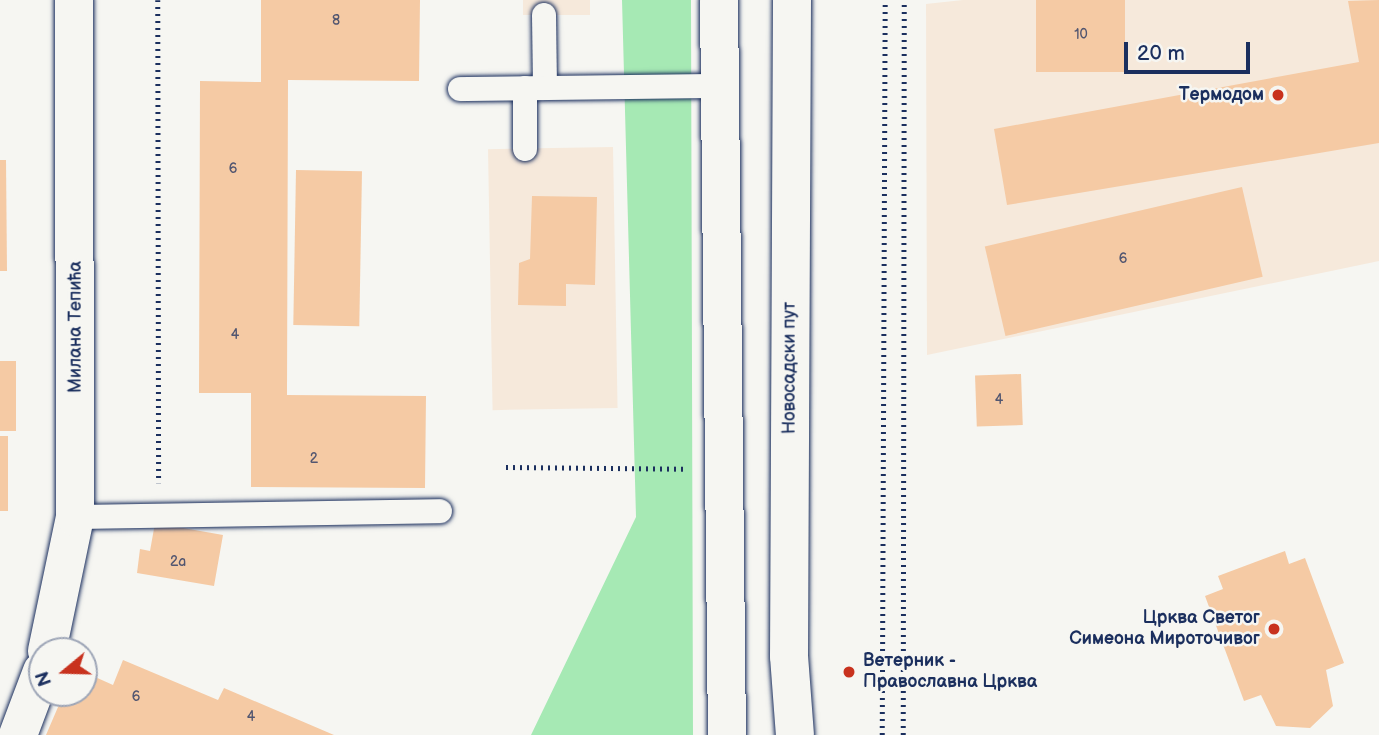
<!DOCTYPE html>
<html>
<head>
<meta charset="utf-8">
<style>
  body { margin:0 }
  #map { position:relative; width:1379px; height:735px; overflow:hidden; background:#f6f6f2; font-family:"Balsamiq Sans",sans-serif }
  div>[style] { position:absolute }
  .built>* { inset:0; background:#f6e9db; transform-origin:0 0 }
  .green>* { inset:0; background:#a6e9b4 }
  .building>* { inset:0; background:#f5caa4; transform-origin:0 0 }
  .path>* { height:4.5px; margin-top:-2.25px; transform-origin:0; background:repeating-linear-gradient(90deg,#1b2f5e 0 2px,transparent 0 7px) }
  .roads { filter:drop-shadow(0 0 2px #1b2f5e) drop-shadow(0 0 2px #1b2f5e) }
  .lane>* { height:24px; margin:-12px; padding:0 12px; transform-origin:12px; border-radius:12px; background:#f6f6f2 }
  .street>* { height:38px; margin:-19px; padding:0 19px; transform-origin:19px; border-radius:19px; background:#f6f6f2 }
  .primary>* { height:38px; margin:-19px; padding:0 19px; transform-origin:19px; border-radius:19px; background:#f6f6f2 }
  .dots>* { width:19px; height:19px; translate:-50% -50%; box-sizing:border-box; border:4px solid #f6f6f2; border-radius:50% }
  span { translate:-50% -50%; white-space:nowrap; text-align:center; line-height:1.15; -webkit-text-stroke:5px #f6f6f2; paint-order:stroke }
  .number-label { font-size:14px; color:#525670 }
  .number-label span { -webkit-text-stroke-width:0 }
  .poi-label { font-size:18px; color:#1b2f5e; font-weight:700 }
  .right { translate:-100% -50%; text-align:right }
  .left { translate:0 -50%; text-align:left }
  .street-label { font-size:18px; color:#1b2f5e }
  .north { position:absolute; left:28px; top:637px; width:70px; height:70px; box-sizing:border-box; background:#f6f6f2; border:2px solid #9ea6b7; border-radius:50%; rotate:251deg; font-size:19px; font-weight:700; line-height:28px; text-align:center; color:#1b2f5e }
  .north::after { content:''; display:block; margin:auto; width:24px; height:32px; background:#c8321e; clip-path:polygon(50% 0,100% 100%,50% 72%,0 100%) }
  .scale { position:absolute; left:1124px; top:42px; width:126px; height:32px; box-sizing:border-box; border:4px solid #1b2f5e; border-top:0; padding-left:9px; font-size:21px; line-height:24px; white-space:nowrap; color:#1b2f5e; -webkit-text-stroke:5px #f6f6f2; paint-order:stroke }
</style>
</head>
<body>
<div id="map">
  <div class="built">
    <div style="left:523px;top:0;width:67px;height:15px"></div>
    <div style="clip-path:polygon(963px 0,1379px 0,1379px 261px,927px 355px,926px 4px)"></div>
    <div style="left:613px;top:147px;width:261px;height:125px;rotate:89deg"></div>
  </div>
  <div class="green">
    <div style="clip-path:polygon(622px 0,691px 0,693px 735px,531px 735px,636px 517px)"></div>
  </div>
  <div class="building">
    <div style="clip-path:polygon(261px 0,420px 0,419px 81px,288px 80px,287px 395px,426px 396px,425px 488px,251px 487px,251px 393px,199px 393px,200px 81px,261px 82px)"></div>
    <div style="left:1036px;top:0;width:89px;height:72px"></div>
    <div style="clip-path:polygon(1379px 0,1379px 143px,1007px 205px,994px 129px,1359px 62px,1348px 1px)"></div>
    <div style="clip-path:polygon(0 160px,6px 160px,7px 271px,0 271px)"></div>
    <div style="left:296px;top:170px;width:66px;height:155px;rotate:1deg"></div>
    <div style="left:1242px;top:187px;width:92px;height:264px;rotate:77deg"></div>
    <div style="clip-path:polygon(532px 196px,597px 197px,595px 285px,566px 284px,566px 306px,518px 305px,519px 263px,530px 259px)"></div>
    <div style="left:0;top:361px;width:16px;height:70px"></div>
    <div style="left:1021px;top:374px;width:51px;height:46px;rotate:88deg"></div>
    <div style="left:0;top:436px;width:8px;height:75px"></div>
    <div style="clip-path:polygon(155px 523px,223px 535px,214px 586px,137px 573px,140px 549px,150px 551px)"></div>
    <div style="clip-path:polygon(1285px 551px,1289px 564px,1305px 558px,1344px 663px,1326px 670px,1333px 706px,1310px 728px,1276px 726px,1261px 695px,1244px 701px,1205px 596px,1223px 589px,1218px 576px)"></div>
    <div style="clip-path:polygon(123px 660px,218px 700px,224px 688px,334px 735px,46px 735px,64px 693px,84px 693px,84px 672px,113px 685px)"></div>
  </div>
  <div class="path">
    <div style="left:158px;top:0;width:483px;rotate:89.9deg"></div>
    <div style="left:506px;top:467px;width:178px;rotate:0.6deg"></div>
    <div style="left:882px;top:735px;width:735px;rotate:-89.77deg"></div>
    <div style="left:903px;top:735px;width:735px;rotate:-89.92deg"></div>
  </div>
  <div class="roads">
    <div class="lane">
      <div style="left:544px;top:15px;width:73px;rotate:89.2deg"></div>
      <div style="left:460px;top:89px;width:259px;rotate:-0.7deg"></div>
      <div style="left:525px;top:149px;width:61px;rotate:-90deg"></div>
      <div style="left:75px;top:517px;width:365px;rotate:-0.9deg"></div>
    </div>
    <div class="street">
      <div style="left:47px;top:651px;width:137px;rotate:-78.2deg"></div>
      <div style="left:75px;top:517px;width:517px;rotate:-90.11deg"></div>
      <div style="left:18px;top:735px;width:68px;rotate:-69.4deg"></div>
    </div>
    <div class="primary">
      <div style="left:719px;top:0;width:735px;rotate:89.38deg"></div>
      <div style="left:792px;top:0;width:656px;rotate:90.26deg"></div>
      <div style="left:789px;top:656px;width:79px;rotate:85.7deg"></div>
    </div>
  </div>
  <div class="dots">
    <div style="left:1278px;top:95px;background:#c8321e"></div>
    <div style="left:1274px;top:629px;background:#c8321e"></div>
    <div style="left:849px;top:672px;background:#c8321e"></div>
  </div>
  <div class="number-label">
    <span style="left:336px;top:21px">8</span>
    <span style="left:1081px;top:35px">10</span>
    <span style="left:233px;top:169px">6</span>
    <span style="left:1123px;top:259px">6</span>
    <span style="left:235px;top:335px">4</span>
    <span style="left:999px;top:400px">4</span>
    <span style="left:314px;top:459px">2</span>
    <span style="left:178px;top:562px">2a</span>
    <span style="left:136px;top:697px">6</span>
    <span style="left:251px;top:717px">4</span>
  </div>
  <div class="poi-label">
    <span class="right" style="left:1264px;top:95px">Термодом</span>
    <span class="right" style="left:1260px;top:629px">Црква Светог<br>Симеона Мироточивог</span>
    <span class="left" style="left:863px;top:672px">Ветерник -<br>Православна Црква</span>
  </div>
  <div class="street-label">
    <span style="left:76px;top:327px;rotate:-90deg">Милана Тепића</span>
    <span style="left:790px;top:368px;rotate:-90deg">Новосадски пут</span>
  </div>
  <div class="north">N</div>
  <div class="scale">20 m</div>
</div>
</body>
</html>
